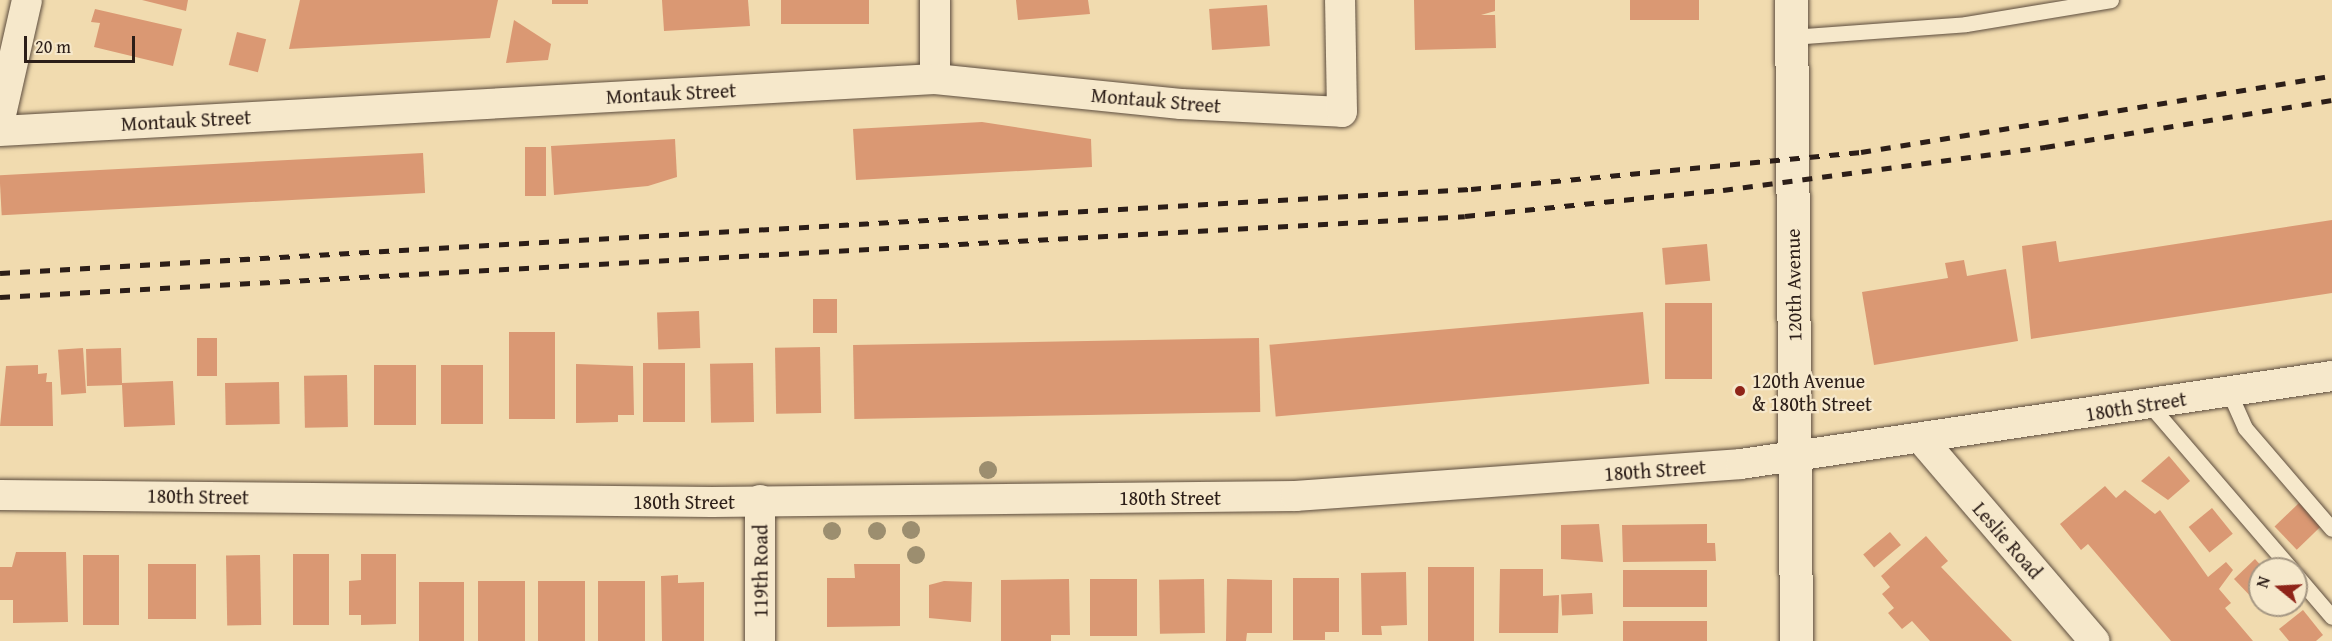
<!DOCTYPE html>
<html>
<head>
<meta charset="utf-8">
<style>
  body { margin:0 }
  #map { position:relative; width:2332px; height:641px; overflow:hidden; background:#f1dbaf; font-family:"Gentium Book Plus",serif }
  div>[style] { position:absolute }
  .building>* { inset:0; background:#da9873; transform-origin:0 0 }
  .roads { filter:drop-shadow(0 0 2px #5d4d3e) drop-shadow(0 0 2px #5d4d3e) }
  .lane>* { height:15px; margin:-7.5px; padding:0 7.5px; transform-origin:7.5px; border-radius:7.5px; background:#f6e8cb }
  .street>* { height:30px; margin:-15px; padding:0 15px; transform-origin:15px; border-radius:15px; background:#f6e8cb }
  .secondary>* { height:33px; margin:-16.5px; padding:0 16.5px; transform-origin:16.5px; border-radius:16.5px; background:#f6e8cb }
  .rail>* { height:4.5px; margin-top:-2.25px; transform-origin:0; background:repeating-linear-gradient(90deg,#2c1e18 0 10px,transparent 0 20px) }
  .trees>* { width:18px; height:18px; margin:-9px; border-radius:50%; background:#9c8e6f }
  .dots>* { width:16px; height:16px; translate:-50% -50%; box-sizing:border-box; border:3px solid #f6e8cb; border-radius:50% }
  span { translate:-50% -50%; white-space:nowrap; text-align:center; line-height:1.15; -webkit-text-stroke:4.5px #f6e8cb; paint-order:stroke }
  .street-label { font-size:20px; color:#2c1e18 }
  .poi-label { font-size:20px; color:#2c1e18 }
  .left { translate:0 -50%; text-align:left }
  .north { position:absolute; left:2248px; top:557px; width:60px; height:60px; box-sizing:border-box; background:#f6e8cb; border:2px solid #a59783; border-radius:50%; rotate:288deg; font-size:16px; font-weight:700; line-height:24px; text-align:center; color:#2c1e18 }
  .north::after { content:''; display:block; margin:auto; width:21px; height:27px; background:#8f2418; clip-path:polygon(50% 0,100% 100%,50% 72%,0 100%) }
  .scale { position:absolute; left:24px; top:36px; width:111px; height:27px; box-sizing:border-box; border:3px solid #2c1e18; border-top:0; padding-left:8px; font-size:18px; line-height:21px; white-space:nowrap; color:#2c1e18; -webkit-text-stroke:4px #f6e8cb; paint-order:stroke }
</style>
</head>
<body>
<div id="map">
  <div class="building">
    <div style="clip-path:polygon(142px 0,188px 0,186px 11px)"></div>
    <div style="clip-path:polygon(300px 0,498px 0,490px 38px,289px 49px)"></div>
    <div style="left:552px;top:0;width:36px;height:4px"></div>
    <div style="clip-path:polygon(662px 0,748px 0,750px 26px,664px 31px)"></div>
    <div style="left:781px;top:0;width:88px;height:24px"></div>
    <div style="clip-path:polygon(1016px 0,1088px 0,1090px 14px,1018px 20px)"></div>
    <div style="clip-path:polygon(1414px 0,1495px 0,1495px 11px,1481px 15px,1495px 15px,1496px 48px,1415px 50px)"></div>
    <div style="left:1630px;top:0;width:69px;height:20px"></div>
    <div style="left:1267px;top:5px;width:41px;height:58px;rotate:86deg"></div>
    <div style="clip-path:polygon(95px 9px,182px 29px,173px 66px,94px 47px,100px 23px,91px 22px)"></div>
    <div style="clip-path:polygon(514px 20px,551px 44px,548px 60px,506px 63px)"></div>
    <div style="left:237px;top:32px;width:30px;height:34px;rotate:14deg"></div>
    <div style="clip-path:polygon(982px 122px,1091px 139px,1092px 167px,856px 180px,853px 129px)"></div>
    <div style="clip-path:polygon(675px 139px,677px 177px,648px 186px,554px 195px,551px 146px)"></div>
    <div style="left:525px;top:147px;width:21px;height:49px"></div>
    <div style="left:423px;top:153px;width:40px;height:424px;rotate:87deg"></div>
    <div style="clip-path:polygon(2332px 220px,2332px 293px,2031px 339px,2022px 246px,2056px 241px,2059px 262px)"></div>
    <div style="left:1707px;top:244px;width:37px;height:45px;rotate:85deg"></div>
    <div style="clip-path:polygon(1964px 260px,1967px 276px,2006px 269px,2018px 341px,1874px 365px,1862px 292px,1948px 278px,1945px 263px)"></div>
    <div style="left:813px;top:299px;width:24px;height:34px"></div>
    <div style="left:1665px;top:303px;width:47px;height:76px"></div>
    <div style="left:699px;top:311px;width:37px;height:42px;rotate:88deg"></div>
    <div style="left:1643px;top:312px;width:72px;height:375px;rotate:85deg"></div>
    <div style="left:509px;top:332px;width:46px;height:87px"></div>
    <div style="left:197px;top:338px;width:20px;height:38px"></div>
    <div style="left:1259px;top:338px;width:74px;height:406px;rotate:89deg"></div>
    <div style="left:820px;top:347px;width:66px;height:45px;rotate:89deg"></div>
    <div style="left:83px;top:348px;width:45px;height:25px;rotate:86deg"></div>
    <div style="clip-path:polygon(121px 348px,122px 383px,173px 381px,175px 425px,124px 427px,122px 385px,87px 386px,86px 349px)"></div>
    <div style="left:643px;top:363px;width:42px;height:59px"></div>
    <div style="left:753px;top:363px;width:59px;height:43px;rotate:89deg"></div>
    <div style="clip-path:polygon(576px 364px,633px 366px,634px 415px,618px 415px,618px 422px,576px 423px)"></div>
    <div style="clip-path:polygon(38px 365px,38px 374px,47px 373px,46px 382px,52px 382px,53px 426px,0 426px,6px 366px)"></div>
    <div style="left:374px;top:365px;width:42px;height:60px"></div>
    <div style="left:441px;top:365px;width:42px;height:59px"></div>
    <div style="left:347px;top:375px;width:52px;height:43px;rotate:89deg"></div>
    <div style="left:279px;top:382px;width:42px;height:54px;rotate:89deg"></div>
    <div style="clip-path:polygon(2169px 456px,2190px 481px,2168px 500px,2141px 481px)"></div>
    <div style="clip-path:polygon(2105px 486px,2116px 498px,2125px 490px,2155px 514px,2160px 510px,2208px 577px,2226px 562px,2233px 570px,2219px 589px,2231px 603px,2225px 608px,2253px 641px,2171px 641px,2088px 544px,2081px 550px,2060px 524px)"></div>
    <div style="left:2299px;top:503px;width:32px;height:34px;rotate:46deg"></div>
    <div style="left:2212px;top:508px;width:33px;height:30px;rotate:51deg"></div>
    <div style="clip-path:polygon(1599px 524px,1603px 562px,1561px 559px,1561px 525px)"></div>
    <div style="clip-path:polygon(1707px 524px,1707px 543px,1715px 543px,1716px 561px,1623px 562px,1622px 525px)"></div>
    <div style="left:1890px;top:532px;width:17px;height:35px;rotate:50deg"></div>
    <div style="clip-path:polygon(1926px 536px,1948px 561px,1941px 567px,2012px 641px,1930px 641px,1912px 621px,1902px 629px,1888px 613px,1894px 608px,1882px 594px,1890px 587px,1881px 576px)"></div>
    <div style="clip-path:polygon(16px 552px,66px 552px,68px 622px,13px 623px,13px 600px,0 600px,0 567px,12px 567px)"></div>
    <div style="left:293px;top:554px;width:36px;height:71px"></div>
    <div style="clip-path:polygon(361px 554px,396px 554px,396px 624px,361px 625px,361px 615px,349px 615px,349px 581px,361px 580px)"></div>
    <div style="left:83px;top:555px;width:36px;height:70px"></div>
    <div style="left:260px;top:555px;width:70px;height:34px;rotate:89deg"></div>
    <div style="clip-path:polygon(2255px 559px,2264px 569px,2256px 602px,2234px 579px)"></div>
    <div style="left:148px;top:564px;width:48px;height:55px"></div>
    <div style="clip-path:polygon(854px 564px,900px 564px,900px 626px,827px 627px,827px 578px,855px 578px)"></div>
    <div style="left:1428px;top:567px;width:46px;height:74px"></div>
    <div style="clip-path:polygon(1500px 569px,1543px 569px,1543px 596px,1559px 595px,1558px 633px,1499px 633px)"></div>
    <div style="left:1623px;top:570px;width:84px;height:37px"></div>
    <div style="clip-path:polygon(1406px 572px,1407px 625px,1381px 626px,1382px 635px,1362px 635px,1361px 573px)"></div>
    <div style="clip-path:polygon(678px 575px,678px 583px,704px 582px,704px 641px,662px 641px,661px 576px)"></div>
    <div style="clip-path:polygon(1293px 578px,1339px 578px,1339px 632px,1325px 632px,1325px 640px,1293px 640px)"></div>
    <div style="clip-path:polygon(1069px 579px,1070px 635px,1051px 635px,1051px 641px,1001px 641px,1001px 580px)"></div>
    <div style="left:1090px;top:579px;width:47px;height:57px"></div>
    <div style="left:1204px;top:579px;width:54px;height:45px;rotate:89deg"></div>
    <div style="clip-path:polygon(1227px 579px,1272px 580px,1272px 633px,1247px 633px,1246px 641px,1226px 641px)"></div>
    <div style="left:478px;top:581px;width:47px;height:60px"></div>
    <div style="left:585px;top:581px;width:60px;height:47px;rotate:90deg"></div>
    <div style="left:598px;top:581px;width:47px;height:60px"></div>
    <div style="clip-path:polygon(944px 581px,972px 582px,971px 622px,929px 618px,929px 585px)"></div>
    <div style="left:419px;top:582px;width:45px;height:59px"></div>
    <div style="left:1592px;top:593px;width:21px;height:31px;rotate:87deg"></div>
    <div style="clip-path:polygon(2303px 610px,2323px 635px,2316px 641px,2289px 641px,2279px 629px)"></div>
    <div style="left:1623px;top:621px;width:84px;height:20px"></div>
  </div>
  <div class="roads">
    <div class="lane">
      <div style="left:1791px;top:37px;width:175px;rotate:-4.2deg"></div>
      <div style="left:1966px;top:24px;width:147px;rotate:-9.4deg"></div>
      <div style="left:2229px;top:392px;width:39px;rotate:66deg"></div>
      <div style="left:2245px;top:428px;width:133px;rotate:49.3deg"></div>
      <div style="left:2150px;top:405px;width:216px;rotate:49.3deg"></div>
      <div style="left:2296px;top:575px;width:55px;rotate:49.4deg"></div>
    </div>
    <div class="street">
      <div style="left:935px;top:79px;width:79px;rotate:-90deg"></div>
      <div style="left:0;top:119px;width:122px;rotate:-77.2deg"></div>
      <div style="left:0;top:131px;width:936px;rotate:-3.18deg"></div>
      <div style="left:935px;top:79px;width:247px;rotate:5.8deg"></div>
      <div style="left:1181px;top:104px;width:161px;rotate:2.8deg"></div>
      <div style="left:1342px;top:112px;width:112px;rotate:-91deg"></div>
      <div style="left:1922px;top:440px;width:265px;rotate:49.4deg"></div>
      <div style="left:0;top:495px;width:712px;rotate:0.56deg"></div>
      <div style="left:712px;top:502px;width:584px;rotate:-0.59deg"></div>
      <div style="left:1296px;top:496px;width:446px;rotate:-4.1deg"></div>
      <div style="left:1741px;top:464px;width:598px;rotate:-8.47deg"></div>
      <div style="left:760px;top:641px;width:141px;rotate:-90deg"></div>
    </div>
    <div class="secondary">
      <div style="left:1791px;top:0;width:641px;rotate:89.55deg"></div>
    </div>
  </div>
  <div class="rail">
    <div style="left:0;top:273px;width:1473px;rotate:-3.27deg"></div>
    <div style="left:1471px;top:189px;width:392px;rotate:-5.4deg"></div>
    <div style="left:1861px;top:152px;width:477px;rotate:-9.2deg"></div>
    <div style="left:0;top:297px;width:1467px;rotate:-3.16deg"></div>
    <div style="left:1465px;top:216px;width:259px;rotate:-5.8deg"></div>
    <div style="left:1723px;top:190px;width:325px;rotate:-7.6deg"></div>
    <div style="left:2045px;top:147px;width:291px;rotate:-9.3deg"></div>
  </div>
  <div class="trees">
    <div style="left:988px;top:470px"></div>
    <div style="left:911px;top:530px"></div>
    <div style="left:832px;top:531px"></div>
    <div style="left:877px;top:531px"></div>
    <div style="left:916px;top:555px"></div>
  </div>
  <div class="dots">
    <div style="left:1740px;top:391px;background:#8f2418"></div>
  </div>
  <div class="street-label">
    <span style="left:671px;top:93px;rotate:-3deg">Montauk Street</span>
    <span style="left:1156px;top:100px;rotate:5deg">Montauk Street</span>
    <span style="left:186px;top:120px;rotate:-3deg">Montauk Street</span>
    <span style="left:1793px;top:285px;rotate:-91deg">120th Avenue</span>
    <span style="left:2136px;top:406px;rotate:-9deg">180th Street</span>
    <span style="left:1655px;top:470px;rotate:-4deg">180th Street</span>
    <span style="left:198px;top:496px;rotate:1deg">180th Street</span>
    <span style="left:1170px;top:497px">180th Street</span>
    <span style="left:684px;top:501px">180th Street</span>
    <span style="left:2008px;top:540px;rotate:49deg">Leslie Road</span>
    <span style="left:760px;top:571px;rotate:-90deg">119th Road</span>
  </div>
  <div class="poi-label">
    <span class="left" style="left:1752px;top:392px">120th Avenue<br>&amp; 180th Street</span>
  </div>
  <div class="north">N</div>
  <div class="scale">20 m</div>
</div>
</body>
</html>
